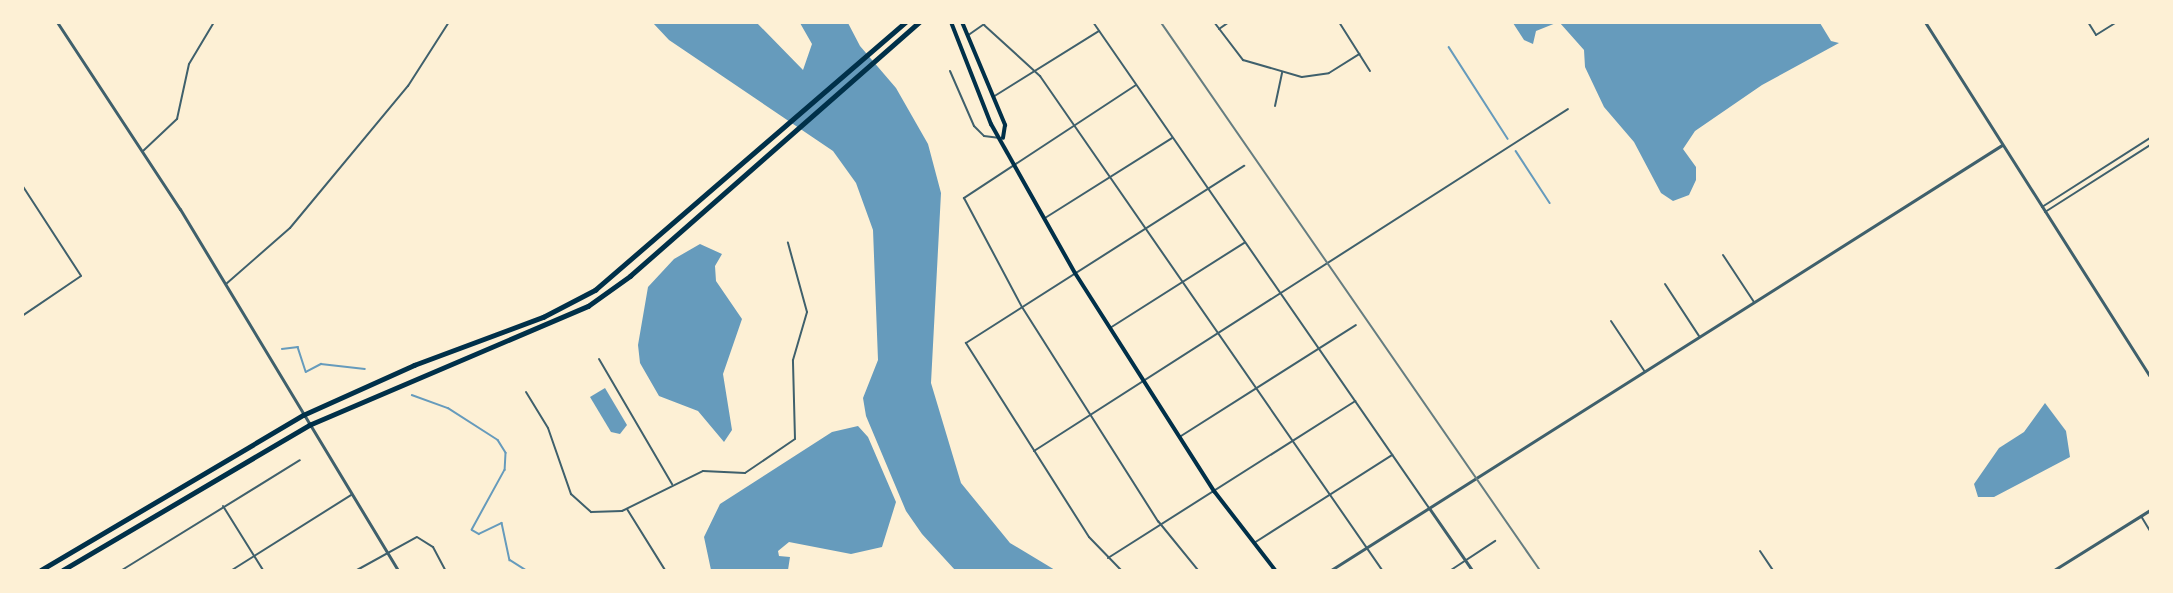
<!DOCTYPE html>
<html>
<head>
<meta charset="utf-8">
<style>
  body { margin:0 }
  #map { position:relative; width:2173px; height:593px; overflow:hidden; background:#fdf0d5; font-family:Lora,serif }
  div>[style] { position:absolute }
  .water>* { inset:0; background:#669bbc }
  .stream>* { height:1.5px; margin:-0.75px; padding:0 0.75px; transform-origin:0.75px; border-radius:0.75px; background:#669bbc }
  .minor>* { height:2px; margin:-1px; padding:0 1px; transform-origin:1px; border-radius:1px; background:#3f606c }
  .tertiary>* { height:3px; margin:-1.5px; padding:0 1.5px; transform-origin:1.5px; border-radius:1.5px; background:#3f606c }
  .primary>* { height:4px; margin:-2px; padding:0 2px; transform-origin:2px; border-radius:2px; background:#003049 }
  .trunk>* { height:4.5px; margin:-2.25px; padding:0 2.25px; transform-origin:2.25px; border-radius:2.25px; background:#003049 }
  .rail>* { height:1.5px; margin:-0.75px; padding:0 0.75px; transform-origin:0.75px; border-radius:0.75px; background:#657d81 }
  span { translate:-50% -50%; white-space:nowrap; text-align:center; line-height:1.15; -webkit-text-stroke:6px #fdf0d5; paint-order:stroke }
  .frame { position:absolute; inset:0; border:24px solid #fdf0d5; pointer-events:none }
</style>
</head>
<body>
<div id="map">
  <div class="water">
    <div style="clip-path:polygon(653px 23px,757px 23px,803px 70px,812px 44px,800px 23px,848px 23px,860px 46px,896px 88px,928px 144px,941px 193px,931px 383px,961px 483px,1010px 543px,1055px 570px,955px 570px,922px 534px,906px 511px,866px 416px,863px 398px,878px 360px,873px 230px,856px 183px,833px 151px,669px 40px)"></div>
    <div style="clip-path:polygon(1513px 23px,1556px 23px,1536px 31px,1533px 44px,1524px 40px)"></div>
    <div style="clip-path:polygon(1560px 23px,1820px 23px,1831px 41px,1839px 43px,1762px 85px,1695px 131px,1683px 149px,1696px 167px,1696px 180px,1689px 195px,1673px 201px,1661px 193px,1634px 142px,1604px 107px,1585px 67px,1584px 50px)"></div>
    <div style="clip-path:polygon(700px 244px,722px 254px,715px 266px,716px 281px,742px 319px,723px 374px,732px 430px,724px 442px,698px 411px,659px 396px,640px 363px,638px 345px,648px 287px,674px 259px)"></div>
    <div style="clip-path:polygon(605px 388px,627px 425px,620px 434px,611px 432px,590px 397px)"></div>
    <div style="clip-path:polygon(2045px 403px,2066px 431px,2070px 457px,1994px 497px,1978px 497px,1974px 484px,1999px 448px,2024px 432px)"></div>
    <div style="clip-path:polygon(858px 426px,868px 437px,896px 502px,882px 547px,851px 554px,789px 542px,778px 551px,779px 556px,790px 557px,788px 570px,711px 570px,704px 537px,720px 504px,832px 432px)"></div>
  </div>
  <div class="stream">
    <div style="left:1449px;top:47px;width:109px;rotate:57.3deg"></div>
    <div style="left:1516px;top:151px;width:62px;rotate:56.8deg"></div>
    <div style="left:282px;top:349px;width:16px;rotate:-7deg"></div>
    <div style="left:298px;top:347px;width:26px;rotate:72deg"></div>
    <div style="left:306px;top:372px;width:17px;rotate:-28deg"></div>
    <div style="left:321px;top:364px;width:44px;rotate:6.5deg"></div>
    <div style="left:412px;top:395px;width:38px;rotate:20deg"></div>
    <div style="left:448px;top:408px;width:59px;rotate:32.6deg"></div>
    <div style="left:498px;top:440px;width:15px;rotate:58deg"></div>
    <div style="left:506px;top:453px;width:17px;rotate:93deg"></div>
    <div style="left:505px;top:470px;width:68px;rotate:118.8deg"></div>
    <div style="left:472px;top:530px;width:8px;rotate:30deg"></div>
    <div style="left:479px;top:534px;width:25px;rotate:-26deg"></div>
    <div style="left:502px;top:523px;width:38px;rotate:78deg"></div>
    <div style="left:510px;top:560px;width:19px;rotate:32deg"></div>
  </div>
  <div class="minor">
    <div style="left:1093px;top:22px;width:591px;rotate:55.34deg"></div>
    <div style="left:1214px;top:22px;width:48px;rotate:52.7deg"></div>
    <div style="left:1243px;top:60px;width:61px;rotate:16.1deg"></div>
    <div style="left:1302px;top:77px;width:27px;rotate:-8deg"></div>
    <div style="left:1329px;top:73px;width:36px;rotate:-32deg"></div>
    <div style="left:1339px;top:22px;width:58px;rotate:57.7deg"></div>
    <div style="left:2088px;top:22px;width:15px;rotate:58deg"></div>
    <div style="left:2096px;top:35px;width:25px;rotate:-32deg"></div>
    <div style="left:984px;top:25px;width:76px;rotate:42.3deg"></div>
    <div style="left:1040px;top:76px;width:601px;rotate:55.3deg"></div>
    <div style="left:1219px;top:29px;width:12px;rotate:-35deg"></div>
    <div style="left:967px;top:36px;width:24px;rotate:-35deg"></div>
    <div style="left:950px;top:71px;width:60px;rotate:66.4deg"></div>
    <div style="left:974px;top:126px;width:14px;rotate:45deg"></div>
    <div style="left:984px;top:136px;width:16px;rotate:7deg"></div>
    <div style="left:1136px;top:85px;width:206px;rotate:146.7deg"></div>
    <div style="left:964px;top:198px;width:123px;rotate:62deg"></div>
    <div style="left:1022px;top:307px;width:254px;rotate:57.6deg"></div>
    <div style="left:1158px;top:521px;width:63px;rotate:50.8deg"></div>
    <div style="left:993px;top:97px;width:125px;rotate:-31.9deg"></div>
    <div style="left:1275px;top:106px;width:34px;rotate:-78deg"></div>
    <div style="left:143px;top:151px;width:47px;rotate:-43.3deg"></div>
    <div style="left:177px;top:119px;width:56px;rotate:-77.7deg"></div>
    <div style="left:189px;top:64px;width:49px;rotate:-59.2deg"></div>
    <div style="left:22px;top:185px;width:108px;rotate:57deg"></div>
    <div style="left:81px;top:276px;width:71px;rotate:145.9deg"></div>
    <div style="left:2042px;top:207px;width:128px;rotate:-32.6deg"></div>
    <div style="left:2045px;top:212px;width:125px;rotate:-32.5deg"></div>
    <div style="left:1045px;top:218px;width:150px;rotate:-32.2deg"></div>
    <div style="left:1723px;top:255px;width:56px;rotate:56.6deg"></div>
    <div style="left:226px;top:284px;width:85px;rotate:-41.2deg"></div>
    <div style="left:290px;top:228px;width:185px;rotate:-50.3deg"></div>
    <div style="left:408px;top:86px;width:76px;rotate:-57.4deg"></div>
    <div style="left:1665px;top:284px;width:62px;rotate:56.8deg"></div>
    <div style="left:1611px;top:321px;width:61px;rotate:56.3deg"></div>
    <div style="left:1110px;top:328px;width:159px;rotate:-32.4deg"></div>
    <div style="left:599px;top:359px;width:145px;rotate:59.7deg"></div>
    <div style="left:526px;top:392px;width:42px;rotate:58.6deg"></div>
    <div style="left:548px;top:428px;width:70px;rotate:70.8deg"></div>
    <div style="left:571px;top:494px;width:27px;rotate:42deg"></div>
    <div style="left:591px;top:512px;width:31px;rotate:-2deg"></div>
    <div style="left:622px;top:511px;width:90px;rotate:-26.3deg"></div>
    <div style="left:703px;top:471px;width:42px;rotate:2.7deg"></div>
    <div style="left:745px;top:473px;width:60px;rotate:-34.2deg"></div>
    <div style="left:795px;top:439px;width:79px;rotate:-91.5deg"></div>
    <div style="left:793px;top:360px;width:50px;rotate:-73.7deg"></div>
    <div style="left:807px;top:312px;width:72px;rotate:-105.4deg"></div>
    <div style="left:1181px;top:436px;width:207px;rotate:-32.4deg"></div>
    <div style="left:1034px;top:451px;width:634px;rotate:-32.64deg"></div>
    <div style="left:223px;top:506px;width:75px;rotate:58deg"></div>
    <div style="left:627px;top:509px;width:72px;rotate:58.1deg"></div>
    <div style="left:2141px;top:516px;width:17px;rotate:59deg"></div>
    <div style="left:1254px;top:543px;width:164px;rotate:-32.5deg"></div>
    <div style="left:1760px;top:551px;width:23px;rotate:56deg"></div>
    <div style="left:1108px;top:558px;width:293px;rotate:-32.4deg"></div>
    <div style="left:122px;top:570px;width:209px;rotate:-31.7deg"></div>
    <div style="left:232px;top:570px;width:141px;rotate:-32.2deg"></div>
    <div style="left:357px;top:570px;width:68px;rotate:-28.8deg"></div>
    <div style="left:417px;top:537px;width:19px;rotate:32deg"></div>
    <div style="left:433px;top:547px;width:26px;rotate:62deg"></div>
    <div style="left:1121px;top:570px;width:46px;rotate:-134.1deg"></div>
    <div style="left:1089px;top:537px;width:230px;rotate:-122.4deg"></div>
    <div style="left:966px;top:343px;width:330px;rotate:-32.5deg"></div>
    <div style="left:1451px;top:570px;width:53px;rotate:-33.4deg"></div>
  </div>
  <div class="tertiary">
    <div style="left:57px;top:22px;width:224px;rotate:56.7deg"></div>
    <div style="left:180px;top:209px;width:422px;rotate:58.9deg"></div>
    <div style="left:1925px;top:22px;width:419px;rotate:57.6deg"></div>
    <div style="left:1429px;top:508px;width:75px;rotate:55.3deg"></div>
    <div style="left:1331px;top:570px;width:794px;rotate:-32.35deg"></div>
    <div style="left:2054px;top:570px;width:113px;rotate:-32deg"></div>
  </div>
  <div class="primary">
    <div style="left:951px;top:22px;width:110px;rotate:68.6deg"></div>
    <div style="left:991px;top:124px;width:171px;rotate:60.6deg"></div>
    <div style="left:1075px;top:273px;width:259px;rotate:57.5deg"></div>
    <div style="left:1214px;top:491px;width:100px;rotate:52.3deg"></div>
    <div style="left:962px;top:22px;width:112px;rotate:67.3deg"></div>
    <div style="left:1005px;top:125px;width:13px;rotate:99deg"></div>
  </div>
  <div class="trunk">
    <div style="left:41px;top:570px;width:304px;rotate:-30.6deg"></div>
    <div style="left:303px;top:415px;width:122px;rotate:-24.2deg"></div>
    <div style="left:414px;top:365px;width:138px;rotate:-20.4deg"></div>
    <div style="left:543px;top:317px;width:59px;rotate:-27.4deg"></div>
    <div style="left:595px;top:290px;width:411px;rotate:-40.8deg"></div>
    <div style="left:63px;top:570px;width:286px;rotate:-30.5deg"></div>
    <div style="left:309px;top:425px;width:303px;rotate:-23.1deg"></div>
    <div style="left:588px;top:306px;width:52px;rotate:-35.5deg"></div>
    <div style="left:630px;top:276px;width:385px;rotate:-41.3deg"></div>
  </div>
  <div class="rail">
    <div style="left:1161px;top:22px;width:666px;rotate:55.33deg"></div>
  </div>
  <div class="frame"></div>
</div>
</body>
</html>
